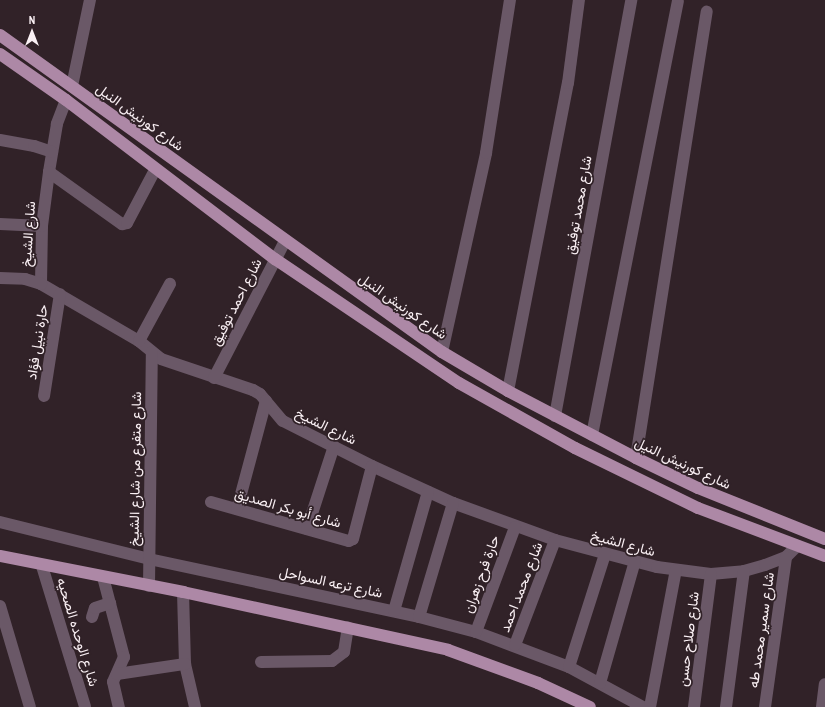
<!DOCTYPE html>
<html>
<head>
<meta charset="utf-8">
<style>
  body { margin:0 }
  #map { position:relative; width:825px; height:707px; overflow:hidden; background:#312228; font-family:"Archivo Narrow",Vazirmatn,sans-serif }
  div>[style] { position:absolute }
  .minor>* { height:12px; margin:-6px; padding:0 6px; transform-origin:6px; border-radius:6px; background:#6a5867 }
  .major>* { height:12px; margin:-6px; padding:0 6px; transform-origin:6px; border-radius:6px; background:#ad88a6 }
  span { translate:-50% -50%; white-space:nowrap; text-align:center; line-height:1.15; -webkit-text-stroke:3.5px #312228; paint-order:stroke }
  .street-label { font-size:14px; color:#faf0f4 }
  .north { position:absolute; left:12px; top:12px; width:40px; height:40px; -webkit-text-stroke:3px #312228; paint-order:stroke; rotate:0deg; font-size:11px; font-weight:700; line-height:16px; text-align:center; color:#faf0f4 }
  .north::after { content:''; display:block; margin:auto; width:14px; height:18px; background:#faf0f4; clip-path:polygon(50% 0,100% 100%,50% 72%,0 100%) }
</style>
</head>
<body>
<div id="map">
  <div class="minor">
    <div style="left:72px;top:86px;width:88px;rotate:-78.2deg"></div>
    <div style="left:66px;top:100px;width:26px;rotate:111deg"></div>
    <div style="left:57px;top:124px;width:49px;rotate:99.5deg"></div>
    <div style="left:49px;top:172px;width:54px;rotate:97.4deg"></div>
    <div style="left:42px;top:226px;width:58px;rotate:91deg"></div>
    <div style="left:41px;top:284px;width:113px;rotate:30.2deg"></div>
    <div style="left:139px;top:341px;width:28px;rotate:39deg"></div>
    <div style="left:161px;top:359px;width:97px;rotate:18.6deg"></div>
    <div style="left:253px;top:390px;width:8px;rotate:30deg"></div>
    <div style="left:260px;top:394px;width:35px;rotate:50deg"></div>
    <div style="left:283px;top:421px;width:100px;rotate:26.8deg"></div>
    <div style="left:372px;top:466px;width:89px;rotate:24.6deg"></div>
    <div style="left:453px;top:503px;width:109px;rotate:19.9deg"></div>
    <div style="left:555px;top:540px;width:106px;rotate:14.8deg"></div>
    <div style="left:657px;top:567px;width:54px;rotate:7.4deg"></div>
    <div style="left:711px;top:574px;width:33px;rotate:-5deg"></div>
    <div style="left:744px;top:571px;width:22px;rotate:-16deg"></div>
    <div style="left:765px;top:565px;width:22px;rotate:-21deg"></div>
    <div style="left:786px;top:557px;width:16px;rotate:-45deg"></div>
    <div style="left:0;top:140px;width:35px;rotate:10deg"></div>
    <div style="left:34px;top:146px;width:19px;rotate:18deg"></div>
    <div style="left:49px;top:172px;width:90px;rotate:35.5deg"></div>
    <div style="left:122px;top:224px;width:5px;rotate:-11deg"></div>
    <div style="left:127px;top:223px;width:60px;rotate:-62.2deg"></div>
    <div style="left:0;top:224px;width:42px;rotate:2.7deg"></div>
    <div style="left:0;top:278px;width:25px;rotate:2deg"></div>
    <div style="left:25px;top:279px;width:17px;rotate:17deg"></div>
    <div style="left:139px;top:341px;width:65px;rotate:-61.5deg"></div>
    <div style="left:442px;top:352px;width:204px;rotate:-77.5deg"></div>
    <div style="left:486px;top:153px;width:155px;rotate:-81.1deg"></div>
    <div style="left:214px;top:378px;width:154px;rotate:-62.6deg"></div>
    <div style="left:508px;top:391px;width:314px;rotate:-79deg"></div>
    <div style="left:568px;top:83px;width:84px;rotate:-82.5deg"></div>
    <div style="left:44px;top:396px;width:103px;rotate:-81.1deg"></div>
    <div style="left:555px;top:416px;width:423px;rotate:-79.6deg"></div>
    <div style="left:592px;top:435px;width:442px;rotate:-78.8deg"></div>
    <div style="left:636px;top:458px;width:452px;rotate:-81deg"></div>
    <div style="left:211px;top:502px;width:143px;rotate:15.8deg"></div>
    <div style="left:349px;top:541px;width:4px;rotate:-27deg"></div>
    <div style="left:353px;top:539px;width:75px;rotate:-75.4deg"></div>
    <div style="left:237px;top:509px;width:112px;rotate:-75deg"></div>
    <div style="left:0;top:522px;width:154px;rotate:13.9deg"></div>
    <div style="left:149px;top:559px;width:276px;rotate:12.1deg"></div>
    <div style="left:419px;top:617px;width:59px;rotate:14.7deg"></div>
    <div style="left:476px;top:632px;width:99px;rotate:20.6deg"></div>
    <div style="left:569px;top:667px;width:84px;rotate:28.4deg"></div>
    <div style="left:307px;top:529px;width:87px;rotate:-72deg"></div>
    <div style="left:42px;top:566px;width:147px;rotate:73deg"></div>
    <div style="left:103px;top:577px;width:83px;rotate:75.3deg"></div>
    <div style="left:124px;top:657px;width:27px;rotate:114deg"></div>
    <div style="left:113px;top:682px;width:26px;rotate:77deg"></div>
    <div style="left:149px;top:586px;width:234px;rotate:-89.3deg"></div>
    <div style="left:183px;top:592px;width:72px;rotate:88.4deg"></div>
    <div style="left:185px;top:664px;width:44px;rotate:76.9deg"></div>
    <div style="left:0;top:606px;width:105px;rotate:73.5deg"></div>
    <div style="left:394px;top:611px;width:124px;rotate:-74.1deg"></div>
    <div style="left:92px;top:617px;width:9px;rotate:-72deg"></div>
    <div style="left:95px;top:608px;width:16px;rotate:-18deg"></div>
    <div style="left:419px;top:617px;width:119px;rotate:-73.4deg"></div>
    <div style="left:476px;top:632px;width:112px;rotate:-69.6deg"></div>
    <div style="left:515px;top:645px;width:112px;rotate:-69.1deg"></div>
    <div style="left:261px;top:662px;width:71px;rotate:-0.8deg"></div>
    <div style="left:332px;top:661px;width:15px;rotate:-37deg"></div>
    <div style="left:344px;top:652px;width:25px;rotate:-81deg"></div>
    <div style="left:569px;top:667px;width:119px;rotate:-72.3deg"></div>
    <div style="left:117px;top:674px;width:69px;rotate:-8.4deg"></div>
    <div style="left:600px;top:683px;width:127px;rotate:-74deg"></div>
    <div style="left:650px;top:707px;width:139px;rotate:-79.3deg"></div>
    <div style="left:694px;top:707px;width:134px;rotate:-82.7deg"></div>
    <div style="left:726px;top:707px;width:137px;rotate:-82.5deg"></div>
    <div style="left:765px;top:707px;width:151px;rotate:-82deg"></div>
    <div style="left:822px;top:707px;width:23px;rotate:-83deg"></div>
  </div>
  <div class="major">
    <div style="left:0;top:35px;width:544px;rotate:35.65deg"></div>
    <div style="left:442px;top:352px;width:77px;rotate:30.6deg"></div>
    <div style="left:508px;top:391px;width:144px;rotate:27.6deg"></div>
    <div style="left:636px;top:458px;width:69px;rotate:25.8deg"></div>
    <div style="left:698px;top:488px;width:137px;rotate:21.9deg"></div>
    <div style="left:0;top:54px;width:80px;rotate:34.9deg"></div>
    <div style="left:66px;top:100px;width:263px;rotate:37.3deg"></div>
    <div style="left:275px;top:259px;width:222px;rotate:34deg"></div>
    <div style="left:459px;top:383px;width:133px;rotate:29.3deg"></div>
    <div style="left:575px;top:448px;width:137px;rotate:26deg"></div>
    <div style="left:698px;top:508px;width:136px;rotate:20.7deg"></div>
    <div style="left:0;top:556px;width:187px;rotate:11.1deg"></div>
    <div style="left:183px;top:592px;width:271px;rotate:12.3deg"></div>
    <div style="left:448px;top:650px;width:96px;rotate:20.1deg"></div>
    <div style="left:538px;top:683px;width:57px;rotate:24.8deg"></div>
  </div>
  <div class="street-label">
    <span style="left:140px;top:117px;rotate:36deg">شارع كورنيش النيل</span>
    <span style="left:578px;top:205px;rotate:-80deg">شارع محمد توفيق</span>
    <span style="left:28px;top:234px;rotate:-86deg">شارع الشيخ</span>
    <span style="left:236px;top:302px;rotate:-63deg">شارع احمد توفيق</span>
    <span style="left:403px;top:306px;rotate:35deg">شارع كورنيش النيل</span>
    <span style="left:37px;top:342px;rotate:-81deg">حارة نبيل فؤاد</span>
    <span style="left:326px;top:426px;rotate:26deg">شارع الشيخ</span>
    <span style="left:683px;top:463px;rotate:25deg">شارع كورنيش النيل</span>
    <span style="left:135px;top:469px;rotate:-89deg">شارع متفرع من شارع الشيخ</span>
    <span style="left:288px;top:508px;rotate:16deg">شارع أبو بكر الصديق</span>
    <span style="left:623px;top:543px;rotate:15deg">شارع الشيخ</span>
    <span style="left:481px;top:574px;rotate:-70deg">حارة فرح زهران</span>
    <span style="left:331px;top:582px;rotate:12deg">شارع ترعه السواحل</span>
    <span style="left:521px;top:587px;rotate:-69deg">شارع محمد احمد</span>
    <span style="left:761px;top:630px;rotate:-82deg">شارع سمير محمد طه</span>
    <span style="left:78px;top:632px;rotate:73deg">شارع الوحده الصحيه</span>
    <span style="left:688px;top:639px;rotate:-83deg">شارع صلاح حسن</span>
  </div>
  <div class="north">N</div>
</div>
</body>
</html>
